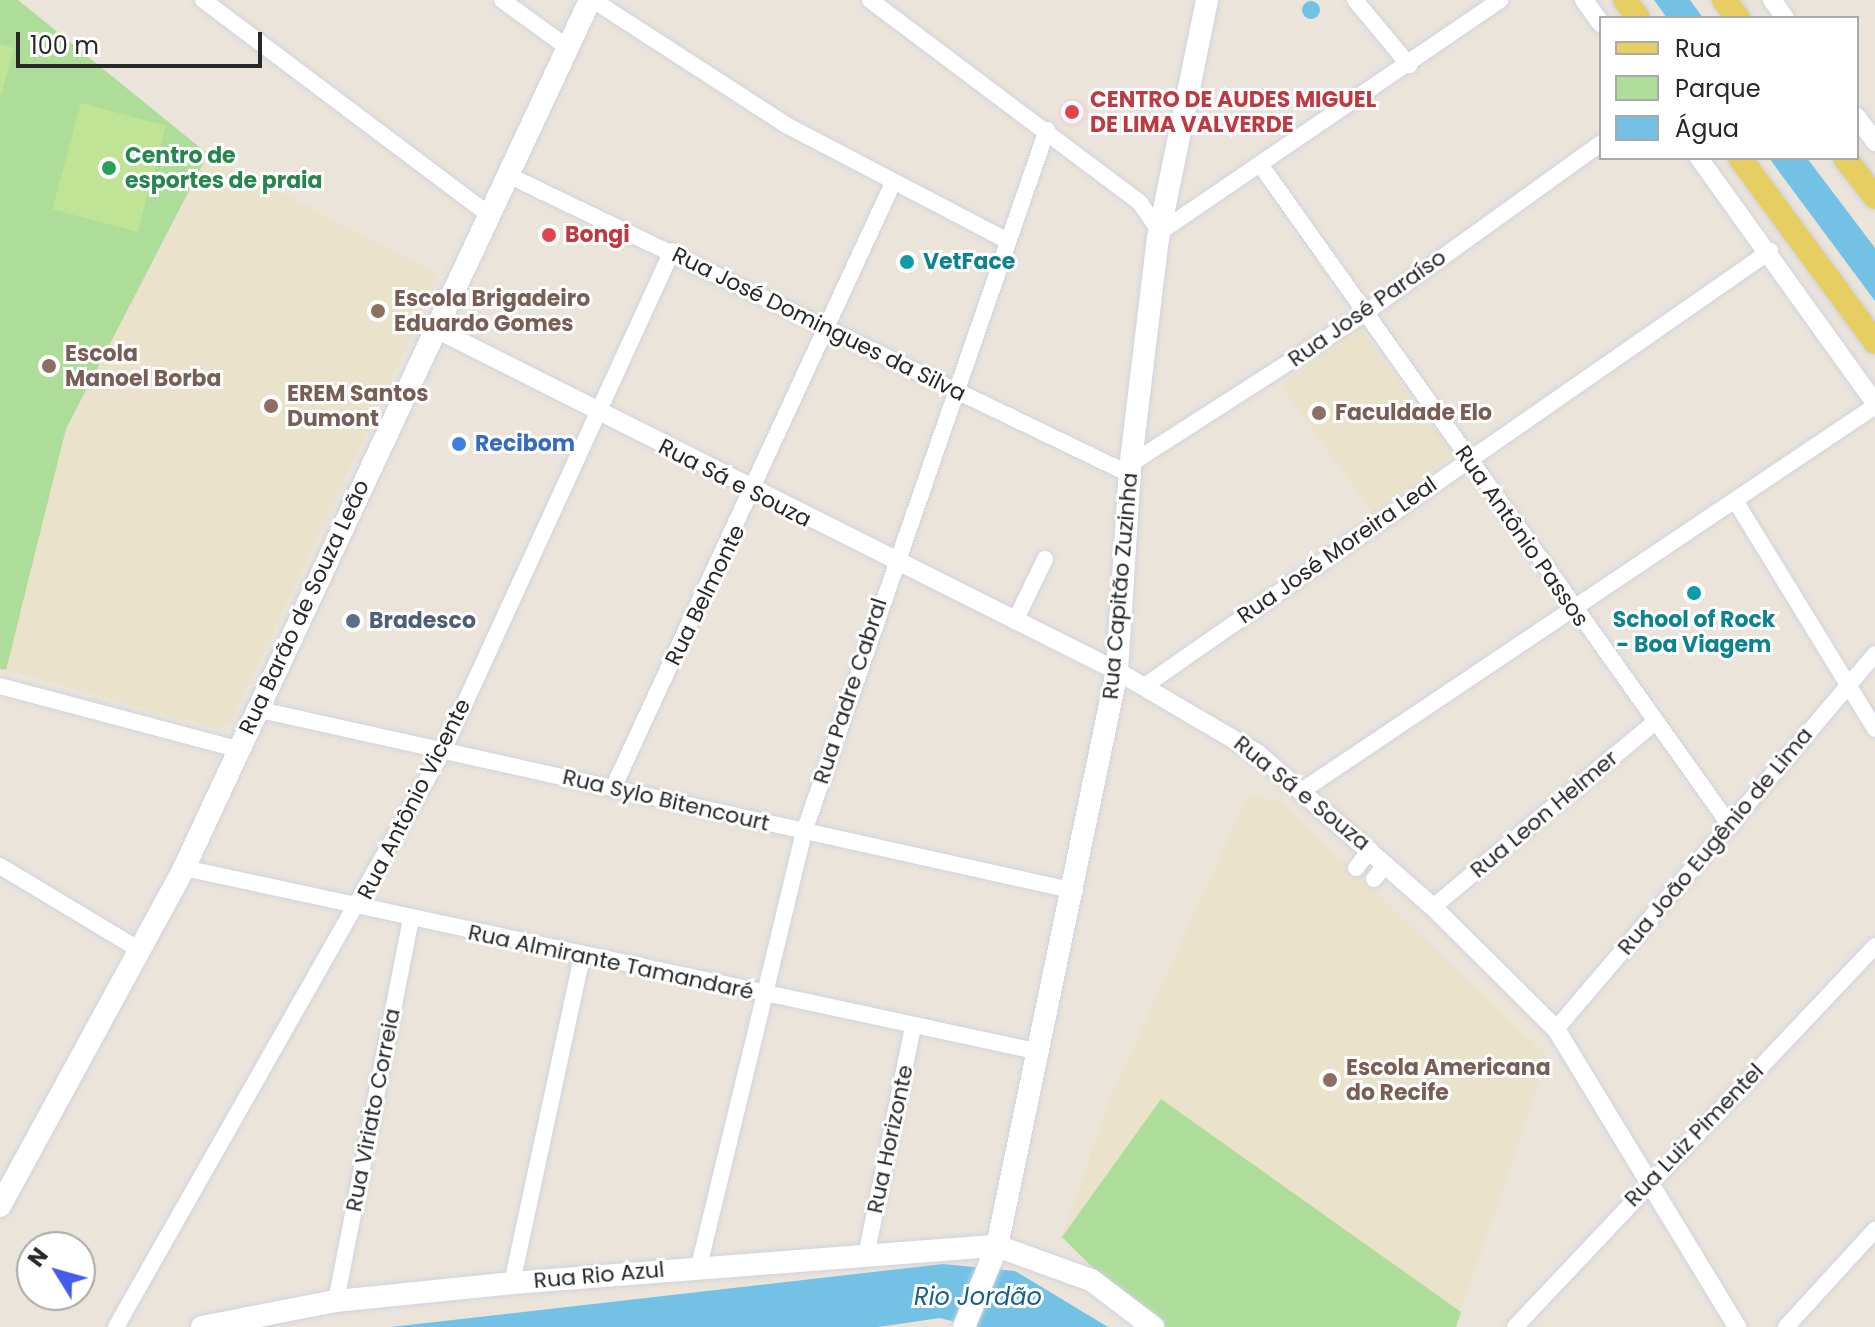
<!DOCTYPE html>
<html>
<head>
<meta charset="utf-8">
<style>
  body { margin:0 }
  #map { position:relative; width:1875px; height:1327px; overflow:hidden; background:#eae4da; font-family:Poppins,sans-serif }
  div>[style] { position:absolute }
  .education>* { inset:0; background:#ebe2cb; transform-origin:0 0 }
  .medical>* { inset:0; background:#f0d8d8 }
  .round { border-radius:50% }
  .green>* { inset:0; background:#aedd9a }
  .pitch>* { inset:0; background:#bfe496; transform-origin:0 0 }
  .water>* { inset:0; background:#73c2e6 }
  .roads { filter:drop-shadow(0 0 2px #d0d2e0) drop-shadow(0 0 2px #d0d2e0) }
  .minor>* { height:16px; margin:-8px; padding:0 8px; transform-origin:8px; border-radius:8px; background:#fff }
  .tertiary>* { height:18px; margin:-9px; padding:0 9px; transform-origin:9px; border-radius:9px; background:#fff }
  .secondary>* { height:22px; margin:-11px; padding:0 11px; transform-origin:11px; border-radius:11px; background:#fff }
  .primary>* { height:24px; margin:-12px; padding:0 12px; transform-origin:12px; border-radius:12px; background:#e7ce62 }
  .dots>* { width:22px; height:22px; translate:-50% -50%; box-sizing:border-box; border:4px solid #fff; border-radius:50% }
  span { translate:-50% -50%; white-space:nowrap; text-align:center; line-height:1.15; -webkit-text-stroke:6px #fff; paint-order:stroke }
  .health-label { font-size:22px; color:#be3a42; font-weight:700 }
  .left { translate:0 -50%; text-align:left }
  .leisure-label { font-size:22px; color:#27864d; font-weight:700 }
  .culture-label { font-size:22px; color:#0d838f; font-weight:700 }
  .education-label { font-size:22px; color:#785e54; font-weight:700 }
  .street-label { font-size:22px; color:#282828 }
  .shop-label { font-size:22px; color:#366cbe; font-weight:700 }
  .service-label { font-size:22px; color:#4e5e75; font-weight:700 }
  .water-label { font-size:24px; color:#165f8f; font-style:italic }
  .legend { position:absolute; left:1599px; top:16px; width:260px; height:144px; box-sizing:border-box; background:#fff; border:2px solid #a9a9a9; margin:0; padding:10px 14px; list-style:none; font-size:24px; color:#282828 }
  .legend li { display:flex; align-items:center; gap:16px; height:40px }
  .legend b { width:40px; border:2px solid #a9a9a9 }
  .north { position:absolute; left:16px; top:1231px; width:80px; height:80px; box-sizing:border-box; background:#fff; border:2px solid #a9a9a9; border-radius:50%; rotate:307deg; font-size:22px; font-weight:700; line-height:32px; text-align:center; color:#282828 }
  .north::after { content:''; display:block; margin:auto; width:28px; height:36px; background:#445bed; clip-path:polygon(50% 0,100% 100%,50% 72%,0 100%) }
  .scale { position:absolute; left:16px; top:32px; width:246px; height:36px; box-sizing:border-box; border:4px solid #282828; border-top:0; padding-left:10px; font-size:24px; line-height:28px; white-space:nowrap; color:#282828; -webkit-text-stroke:6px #fff; paint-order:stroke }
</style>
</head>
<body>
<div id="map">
  <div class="education">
    <div style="clip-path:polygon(208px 154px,440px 276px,230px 724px,218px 729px,6px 670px,66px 429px,0 335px,139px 288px)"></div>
    <div style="left:1360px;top:328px;width:157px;height:98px;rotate:54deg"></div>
    <div style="clip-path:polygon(1247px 797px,1280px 801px,1547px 1056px,1456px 1327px,1152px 1327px,1062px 1237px,1108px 1104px)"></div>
  </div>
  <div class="medical">
    <div class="round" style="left:1058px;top:98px;width:30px;height:30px"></div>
  </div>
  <div class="green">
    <div style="clip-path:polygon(0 0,18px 0,208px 154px,66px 429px,6px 670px,0 669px)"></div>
    <div style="clip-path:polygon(1161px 1099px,1461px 1312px,1456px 1327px,1152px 1327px,1062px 1237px)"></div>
  </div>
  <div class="pitch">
    <div style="clip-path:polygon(0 44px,14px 48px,0 98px)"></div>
    <div style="left:81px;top:103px;width:88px;height:110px;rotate:15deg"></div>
  </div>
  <div class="water">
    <div style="clip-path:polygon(1654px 0,1690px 0,1703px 18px,1667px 18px)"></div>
    <div class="round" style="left:1302px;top:1px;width:18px;height:18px"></div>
    <div style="clip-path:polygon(1769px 158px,1807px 158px,1875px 248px,1875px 301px)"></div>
    <div style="clip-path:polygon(943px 1264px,1015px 1271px,1108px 1327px,975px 1327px,940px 1318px,878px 1327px,391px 1327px)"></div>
  </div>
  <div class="roads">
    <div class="minor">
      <div style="left:203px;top:0;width:358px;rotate:36.9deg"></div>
      <div style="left:502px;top:0;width:80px;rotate:35.9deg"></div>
      <div style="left:593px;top:0;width:232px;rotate:32.9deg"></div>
      <div style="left:788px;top:126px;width:246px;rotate:27.6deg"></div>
      <div style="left:870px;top:0;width:338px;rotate:36.9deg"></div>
      <div style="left:1140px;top:203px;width:35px;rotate:55deg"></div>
      <div style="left:1160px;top:232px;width:412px;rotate:-34.3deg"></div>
      <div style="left:1355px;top:0;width:85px;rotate:50.3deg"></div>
      <div style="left:1262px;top:167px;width:806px;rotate:54.59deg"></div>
      <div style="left:508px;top:175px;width:680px;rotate:25.7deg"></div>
      <div style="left:1121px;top:470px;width:287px;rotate:-32.7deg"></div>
      <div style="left:1362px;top:315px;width:294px;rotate:-35.7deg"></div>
      <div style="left:1736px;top:502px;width:266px;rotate:58.5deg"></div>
      <div style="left:1015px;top:621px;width:69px;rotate:-64.2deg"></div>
      <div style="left:0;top:686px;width:245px;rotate:14.9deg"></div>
      <div style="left:1143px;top:687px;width:764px;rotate:-34.81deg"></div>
      <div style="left:256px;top:709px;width:839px;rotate:12.53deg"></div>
      <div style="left:614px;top:786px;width:664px;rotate:-65.17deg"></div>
      <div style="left:1303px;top:790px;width:689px;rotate:-33.87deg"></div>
      <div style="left:0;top:866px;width:163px;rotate:31deg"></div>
      <div style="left:184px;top:868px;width:876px;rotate:12.13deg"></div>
      <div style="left:1356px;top:868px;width:23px;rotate:-52deg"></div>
      <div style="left:1374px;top:879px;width:19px;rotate:-51deg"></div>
      <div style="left:1433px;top:907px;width:289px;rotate:-39.8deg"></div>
      <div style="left:1556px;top:1029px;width:492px;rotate:-49.6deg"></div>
      <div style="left:867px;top:1251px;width:230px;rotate:-78.4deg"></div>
      <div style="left:699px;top:1266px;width:447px;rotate:-76.4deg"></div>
      <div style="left:804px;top:832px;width:743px;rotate:-70.91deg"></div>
      <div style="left:512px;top:1283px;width:333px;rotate:-77.9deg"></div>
      <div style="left:336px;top:1301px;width:390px;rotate:-78.9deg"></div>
      <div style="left:116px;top:1327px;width:660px;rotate:-60.41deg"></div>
      <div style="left:442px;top:753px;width:552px;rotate:-65.38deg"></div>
      <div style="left:1515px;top:1327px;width:524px;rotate:-46.62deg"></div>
      <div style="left:1786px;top:1327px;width:132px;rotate:-47.5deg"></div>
    </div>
    <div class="tertiary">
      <div style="left:1584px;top:0;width:29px;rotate:54deg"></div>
      <div style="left:1772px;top:0;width:22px;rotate:54deg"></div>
      <div style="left:1857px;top:117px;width:31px;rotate:54deg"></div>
      <div style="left:1699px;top:158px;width:302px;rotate:54.3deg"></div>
      <div style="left:436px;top:329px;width:762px;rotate:26.67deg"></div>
      <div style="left:1117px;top:671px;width:162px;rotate:30.4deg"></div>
      <div style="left:1257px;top:753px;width:234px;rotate:41.2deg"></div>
      <div style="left:1433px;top:907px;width:173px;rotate:44.8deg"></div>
      <div style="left:1556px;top:1029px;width:349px;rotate:58.7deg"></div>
    </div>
    <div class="secondary">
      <div style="left:0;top:1206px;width:385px;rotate:-61.4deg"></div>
      <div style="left:184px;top:868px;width:958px;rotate:-64.93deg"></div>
      <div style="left:202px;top:1327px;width:136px;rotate:-11deg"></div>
      <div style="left:336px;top:1301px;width:177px;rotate:-5.8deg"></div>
      <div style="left:512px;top:1283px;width:486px;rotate:-4.4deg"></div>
      <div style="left:997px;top:1246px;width:100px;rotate:19.9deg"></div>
      <div style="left:1091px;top:1280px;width:78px;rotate:37.2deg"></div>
      <div style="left:964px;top:1327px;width:87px;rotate:-67.8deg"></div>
      <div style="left:997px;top:1246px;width:587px;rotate:-78.21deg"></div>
      <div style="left:1117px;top:671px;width:202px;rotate:-86.3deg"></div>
      <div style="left:1130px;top:469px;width:232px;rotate:-83.1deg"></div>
      <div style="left:1158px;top:239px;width:244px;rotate:-78.4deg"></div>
    </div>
    <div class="primary">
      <div style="left:1625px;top:0;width:22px;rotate:54deg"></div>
      <div style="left:1724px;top:0;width:23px;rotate:52deg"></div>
      <div style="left:1740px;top:158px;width:228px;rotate:53.7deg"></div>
      <div style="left:1845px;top:158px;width:49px;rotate:52.4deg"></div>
    </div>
  </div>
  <div class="dots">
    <div style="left:1072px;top:112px;background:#e0444e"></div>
    <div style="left:109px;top:168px;background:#2e9e5b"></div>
    <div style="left:549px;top:235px;background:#e0444e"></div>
    <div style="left:907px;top:262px;background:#0f9aa8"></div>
    <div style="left:378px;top:311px;background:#8d6e63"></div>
    <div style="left:49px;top:366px;background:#8d6e63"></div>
    <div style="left:271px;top:406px;background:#8d6e63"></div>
    <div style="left:1319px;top:413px;background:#8d6e63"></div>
    <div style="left:459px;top:444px;background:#3f7fe0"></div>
    <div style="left:1694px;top:593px;background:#0f9aa8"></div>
    <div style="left:353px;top:621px;background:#5c6f8a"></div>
    <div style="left:1330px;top:1080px;background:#8d6e63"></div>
  </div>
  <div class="health-label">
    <span class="left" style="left:1090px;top:112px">CENTRO DE AUDES MIGUEL<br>DE LIMA VALVERDE</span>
    <span class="left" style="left:565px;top:235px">Bongi</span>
  </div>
  <div class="leisure-label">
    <span class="left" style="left:125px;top:168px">Centro de<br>esportes de praia</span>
  </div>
  <div class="culture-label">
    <span class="left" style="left:923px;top:262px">VetFace</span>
    <span style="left:1694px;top:632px">School of Rock<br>- Boa Viagem</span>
  </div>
  <div class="education-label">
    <span class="left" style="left:394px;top:311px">Escola Brigadeiro<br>Eduardo Gomes</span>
    <span class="left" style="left:65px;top:366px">Escola<br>Manoel Borba</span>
    <span class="left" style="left:287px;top:406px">EREM Santos<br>Dumont</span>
    <span class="left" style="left:1335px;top:413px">Faculdade Elo</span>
    <span class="left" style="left:1346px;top:1080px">Escola Americana<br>do Recife</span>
  </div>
  <div class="street-label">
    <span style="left:1367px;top:308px;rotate:-35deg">Rua José Paraíso</span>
    <span style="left:819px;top:324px;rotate:26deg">Rua José Domingues da Silva</span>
    <span style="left:735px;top:483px;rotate:27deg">Rua Sá e Souza</span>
    <span style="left:1522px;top:536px;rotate:55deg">Rua Antônio Passos</span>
    <span style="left:1337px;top:550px;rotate:-35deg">Rua José Moreira Leal</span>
    <span style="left:1120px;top:586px;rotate:-85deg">Rua Capitão Zuzinha</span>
    <span style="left:705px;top:595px;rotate:-64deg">Rua Belmonte</span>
    <span style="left:304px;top:607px;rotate:-65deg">Rua Barão de Souza Leão</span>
    <span style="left:850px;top:691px;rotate:-72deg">Rua Padre Cabral</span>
    <span style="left:1302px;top:793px;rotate:39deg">Rua Sá e Souza</span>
    <span style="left:414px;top:799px;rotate:-63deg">Rua Antônio Vicente</span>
    <span style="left:666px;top:800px;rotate:13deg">Rua Sylo Bitencourt</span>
    <span style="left:1544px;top:814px;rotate:-40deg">Rua Leon Helmer</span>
    <span style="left:1715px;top:841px;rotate:-50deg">Rua João Eugênio de Lima</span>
    <span style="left:611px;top:962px;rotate:12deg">Rua Almirante Tamandaré</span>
    <span style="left:373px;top:1110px;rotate:-79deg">Rua Viriato Correia</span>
    <span style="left:1694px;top:1135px;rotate:-46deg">Rua Luiz Pimentel</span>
    <span style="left:890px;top:1139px;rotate:-78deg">Rua Horizonte</span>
    <span style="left:599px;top:1275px;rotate:-5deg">Rua Rio Azul</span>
  </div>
  <div class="shop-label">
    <span class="left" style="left:475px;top:444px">Recibom</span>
  </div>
  <div class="service-label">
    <span class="left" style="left:369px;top:621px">Bradesco</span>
  </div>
  <div class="water-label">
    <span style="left:978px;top:1297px">Rio Jordão</span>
  </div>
  <ul class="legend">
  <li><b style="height:10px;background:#e7ce62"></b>Rua</li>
  <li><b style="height:22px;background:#aedd9a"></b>Parque</li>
  <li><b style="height:22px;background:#73c2e6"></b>Água</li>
  </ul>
  <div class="north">N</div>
  <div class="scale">100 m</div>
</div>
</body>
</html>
